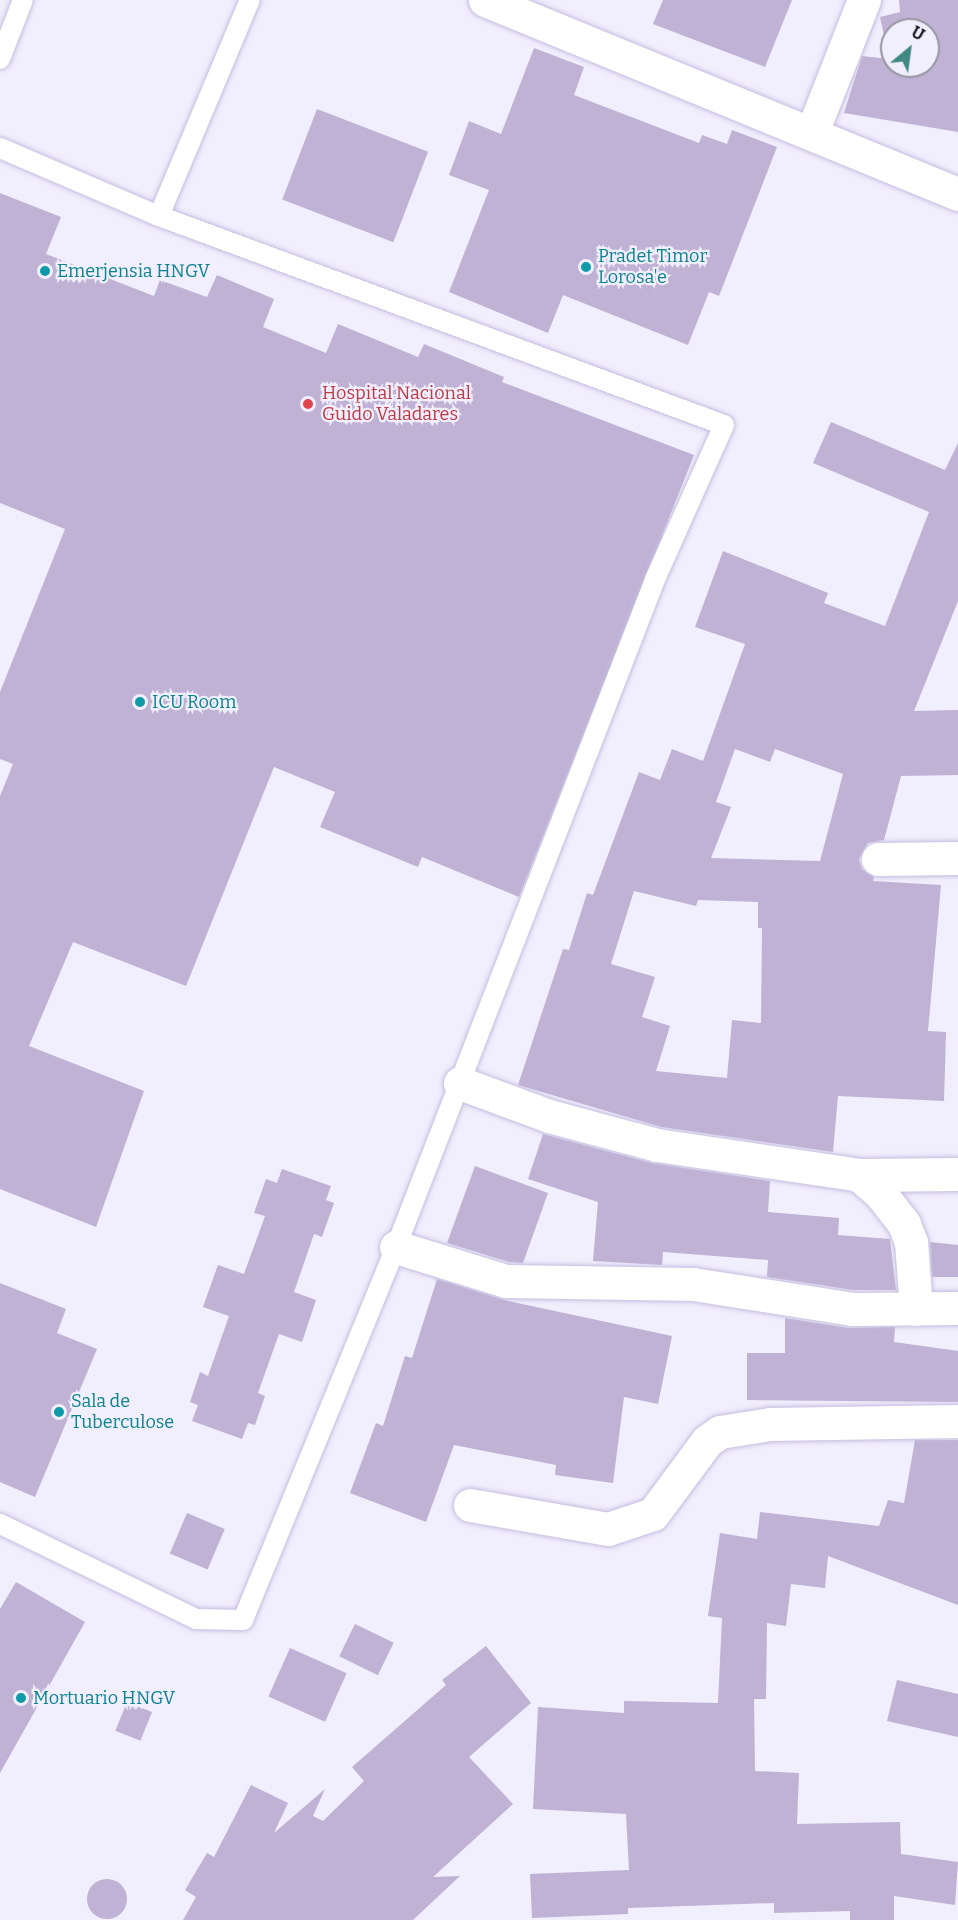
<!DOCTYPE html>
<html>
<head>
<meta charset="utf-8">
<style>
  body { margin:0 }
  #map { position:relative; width:958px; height:1920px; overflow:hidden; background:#f1eefd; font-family:Bitter,serif }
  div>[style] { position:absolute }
  .building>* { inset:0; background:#bfb2d4; transform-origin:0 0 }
  .round { border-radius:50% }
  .roads { filter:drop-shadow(0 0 2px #c5bde0) drop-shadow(0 0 2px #c5bde0) }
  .service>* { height:20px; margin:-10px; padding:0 10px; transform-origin:10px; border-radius:10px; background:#fff }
  .minor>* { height:33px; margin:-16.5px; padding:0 16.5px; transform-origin:16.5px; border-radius:16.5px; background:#fff }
  .dots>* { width:16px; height:16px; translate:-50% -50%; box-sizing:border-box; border:3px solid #f1eefd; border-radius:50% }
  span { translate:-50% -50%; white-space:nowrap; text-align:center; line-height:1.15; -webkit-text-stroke:4.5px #f1eefd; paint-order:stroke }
  .culture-label { font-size:18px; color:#0d838f }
  .left { translate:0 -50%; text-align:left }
  .health-label { font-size:18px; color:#be3a42 }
  .north { position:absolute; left:880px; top:18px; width:60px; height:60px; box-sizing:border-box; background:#f1eefd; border:2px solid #9895a3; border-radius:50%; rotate:29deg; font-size:16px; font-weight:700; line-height:24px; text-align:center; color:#13101c }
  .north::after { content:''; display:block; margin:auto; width:21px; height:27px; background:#418883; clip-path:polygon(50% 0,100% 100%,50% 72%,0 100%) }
</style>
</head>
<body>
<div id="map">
  <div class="building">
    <div style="clip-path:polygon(663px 0,792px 0,765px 67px,653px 24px)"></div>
    <div style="clip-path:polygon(evenodd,899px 0,958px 0,958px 132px,844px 113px,862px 56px,889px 59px,880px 17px,900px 12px,899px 0,892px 30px,928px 30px,928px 66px,892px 66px,892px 30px)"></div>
    <div style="clip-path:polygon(534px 48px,584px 67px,574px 95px,699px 143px,702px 135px,727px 144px,732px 130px,777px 147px,719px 296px,709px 292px,688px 345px,563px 295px,548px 333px,449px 292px,489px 190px,449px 175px,469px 121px,501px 134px)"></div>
    <div style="left:317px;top:109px;width:119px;height:97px;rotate:21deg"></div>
    <div style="clip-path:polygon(0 193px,61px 217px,46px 254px,154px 296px,160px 280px,207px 297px,217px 275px,274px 299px,263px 327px,326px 353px,338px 324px,418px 357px,424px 344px,504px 377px,502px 382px,694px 455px,519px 897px,422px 857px,418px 867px,320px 827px,335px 792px,274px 767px,186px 986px,73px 942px,29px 1046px,144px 1091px,96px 1227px,0 1189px,0 796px,13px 764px,0 759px,0 692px,65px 529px,0 503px)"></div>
    <div style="clip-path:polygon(evenodd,831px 422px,945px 470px,958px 443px,958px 601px,914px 711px,958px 710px,958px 775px,901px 776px,884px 840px,868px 843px,859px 859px,862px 869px,874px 877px,873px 881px,941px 885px,928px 1031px,946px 1032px,944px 1101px,838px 1096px,833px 1152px,661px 1127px,518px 1085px,563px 949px,569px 950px,587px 893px,593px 895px,639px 772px,660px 780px,672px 749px,703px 761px,745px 644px,695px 627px,723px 551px,828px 593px,824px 603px,885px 626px,929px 512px,813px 463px,831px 422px,735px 749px,770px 762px,775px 749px,843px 774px,820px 861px,711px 858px,731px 807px,716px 802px,735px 749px,831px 422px,634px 891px,696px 906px,698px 900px,758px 902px,758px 928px,762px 928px,761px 1023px,732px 1020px,727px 1078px,656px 1071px,670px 1026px,642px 1017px,655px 977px,611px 964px,634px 891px)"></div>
    <div style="clip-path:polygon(543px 1134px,652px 1163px,770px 1181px,768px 1212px,839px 1218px,838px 1235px,890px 1239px,896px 1290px,853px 1290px,767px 1277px,768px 1260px,663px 1252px,662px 1265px,593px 1261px,598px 1202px,528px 1179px)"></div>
    <div style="clip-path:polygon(475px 1166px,548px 1193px,523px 1263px,509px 1262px,447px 1243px)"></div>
    <div style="clip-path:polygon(282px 1169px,331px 1186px,326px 1200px,334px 1203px,322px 1237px,314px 1234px,294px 1292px,316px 1300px,302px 1342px,279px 1334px,258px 1393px,265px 1396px,255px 1425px,248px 1423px,242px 1439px,192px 1421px,198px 1405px,190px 1402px,200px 1372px,208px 1376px,229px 1316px,203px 1307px,218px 1265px,244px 1274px,265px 1216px,254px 1213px,266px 1179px,277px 1183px)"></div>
    <div style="clip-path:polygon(930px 1242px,958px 1245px,958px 1277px,932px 1277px)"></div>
    <div style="clip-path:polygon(437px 1279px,508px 1301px,672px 1336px,658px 1404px,624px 1397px,613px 1483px,555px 1475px,556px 1465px,454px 1445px,426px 1522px,350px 1493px,376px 1423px,383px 1426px,405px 1356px,412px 1358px)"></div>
    <div style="clip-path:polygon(0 1283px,66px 1309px,57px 1333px,97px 1349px,35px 1497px,0 1482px)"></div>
    <div style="clip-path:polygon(785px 1318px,849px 1328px,895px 1327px,894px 1342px,958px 1351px,958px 1402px,747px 1400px,747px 1353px,785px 1353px)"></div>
    <div style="clip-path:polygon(915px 1440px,958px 1440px,958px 1605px,828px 1556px,825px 1588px,791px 1584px,786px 1626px,767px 1623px,766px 1699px,754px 1699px,755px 1771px,799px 1773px,797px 1824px,900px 1822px,901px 1854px,958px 1862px,955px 1905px,894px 1896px,894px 1920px,850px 1920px,850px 1911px,774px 1913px,774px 1903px,628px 1908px,628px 1914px,532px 1918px,530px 1874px,629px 1870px,626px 1814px,533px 1809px,538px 1707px,624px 1713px,624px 1701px,718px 1703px,722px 1618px,708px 1616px,720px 1533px,757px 1539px,760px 1512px,879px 1526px,888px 1500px,904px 1503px)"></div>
    <div style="left:187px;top:1513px;width:41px;height:44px;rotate:23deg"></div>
    <div style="clip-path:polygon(16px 1582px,85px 1622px,0 1773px,0 1609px)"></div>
    <div style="left:355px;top:1624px;width:43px;height:36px;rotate:26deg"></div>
    <div style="clip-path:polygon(486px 1646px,531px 1703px,469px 1757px,513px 1804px,433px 1877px,460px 1876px,413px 1920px,183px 1920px,196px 1897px,185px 1890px,207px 1853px,214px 1857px,251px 1785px,288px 1803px,274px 1833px,325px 1789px,313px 1816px,323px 1821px,364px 1781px,352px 1767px,446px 1685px,442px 1680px)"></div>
    <div style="left:290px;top:1648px;width:62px;height:53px;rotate:24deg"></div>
    <div style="clip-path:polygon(897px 1680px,958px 1694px,958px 1737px,887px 1721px)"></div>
    <div style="left:127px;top:1702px;width:27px;height:31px;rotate:22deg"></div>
    <div class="round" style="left:87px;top:1879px;width:40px;height:40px"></div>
  </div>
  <div class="roads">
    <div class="service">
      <div style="left:0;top:59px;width:63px;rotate:-68.7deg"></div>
      <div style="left:0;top:148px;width:173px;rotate:23.2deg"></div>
      <div style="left:159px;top:216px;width:602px;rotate:20.3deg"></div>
      <div style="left:724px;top:425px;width:167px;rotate:114.1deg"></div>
      <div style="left:656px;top:577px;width:719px;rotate:111.21deg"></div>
      <div style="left:396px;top:1247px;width:403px;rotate:112.3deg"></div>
      <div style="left:243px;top:1620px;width:47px;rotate:-178.8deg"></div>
      <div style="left:196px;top:1619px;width:218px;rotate:-154.1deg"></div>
      <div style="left:159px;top:216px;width:234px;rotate:-67.2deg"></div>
    </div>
    <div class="minor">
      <div style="left:485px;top:0;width:511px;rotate:22.3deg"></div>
      <div style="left:812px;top:132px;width:142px;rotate:-68.5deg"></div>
      <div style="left:878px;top:859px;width:80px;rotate:-0.7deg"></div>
      <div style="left:460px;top:1083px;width:95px;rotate:20.3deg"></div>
      <div style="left:549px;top:1116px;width:112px;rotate:15deg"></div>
      <div style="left:657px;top:1145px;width:204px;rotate:8.4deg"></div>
      <div style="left:859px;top:1175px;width:99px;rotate:-0.6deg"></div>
      <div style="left:859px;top:1175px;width:28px;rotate:41deg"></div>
      <div style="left:880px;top:1193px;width:39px;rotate:52deg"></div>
      <div style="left:904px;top:1224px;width:19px;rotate:69deg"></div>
      <div style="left:911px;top:1242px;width:67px;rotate:85.7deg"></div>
      <div style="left:396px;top:1247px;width:115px;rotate:17.2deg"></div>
      <div style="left:506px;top:1281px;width:187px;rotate:0.9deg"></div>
      <div style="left:693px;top:1284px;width:161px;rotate:8.9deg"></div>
      <div style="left:852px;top:1309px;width:106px;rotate:-0.5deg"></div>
      <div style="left:470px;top:1505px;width:140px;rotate:9.9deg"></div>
      <div style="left:608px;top:1529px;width:47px;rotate:-18.4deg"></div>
      <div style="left:653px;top:1514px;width:91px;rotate:-53.5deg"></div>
      <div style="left:707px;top:1441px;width:16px;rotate:-35deg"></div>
      <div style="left:720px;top:1432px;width:51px;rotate:-9.1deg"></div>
      <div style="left:770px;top:1424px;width:188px;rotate:-0.9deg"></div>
    </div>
  </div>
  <div class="dots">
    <div style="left:586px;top:267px;background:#0f9aa8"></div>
    <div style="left:45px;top:271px;background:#0f9aa8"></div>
    <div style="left:308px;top:404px;background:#e0444e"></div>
    <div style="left:140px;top:702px;background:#0f9aa8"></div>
    <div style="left:59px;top:1412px;background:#0f9aa8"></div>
    <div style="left:21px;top:1698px;background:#0f9aa8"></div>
  </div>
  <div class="culture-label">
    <span class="left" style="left:598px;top:267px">Pradet Timor<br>Lorosa'e</span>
    <span class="left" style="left:57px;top:271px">Emerjensia HNGV</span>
    <span class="left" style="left:152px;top:702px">ICU Room</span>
    <span class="left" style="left:71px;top:1412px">Sala de<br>Tuberculose</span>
    <span class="left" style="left:33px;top:1698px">Mortuario HNGV</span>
  </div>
  <div class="health-label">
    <span class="left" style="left:322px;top:404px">Hospital Nacional<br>Guido Valadares</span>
  </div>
  <div class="north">U</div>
</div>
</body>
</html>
